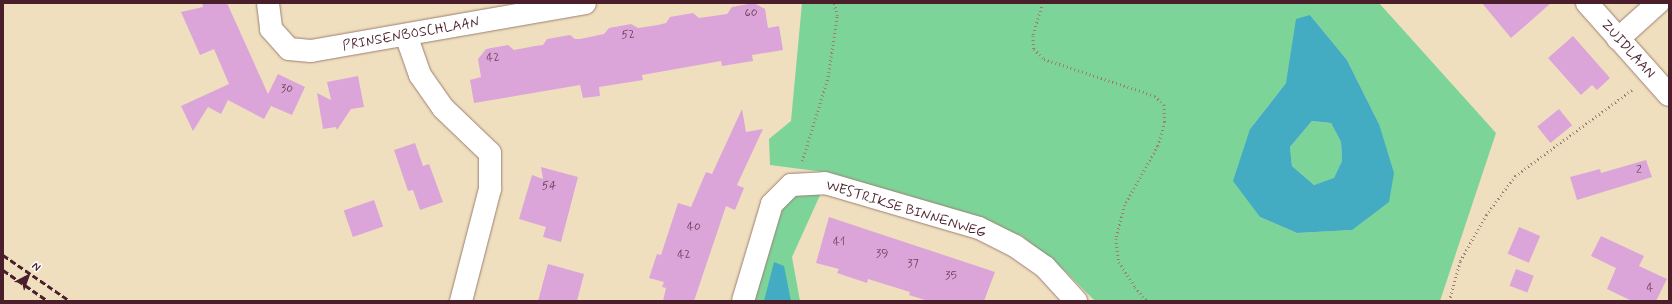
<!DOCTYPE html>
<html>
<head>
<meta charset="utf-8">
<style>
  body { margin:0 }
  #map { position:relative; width:1672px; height:304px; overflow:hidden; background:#efdfbe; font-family:Mynerve,sans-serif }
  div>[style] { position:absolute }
  .green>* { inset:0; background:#7dd499 }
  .water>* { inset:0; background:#43acc2 }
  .building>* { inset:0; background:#dba5da; transform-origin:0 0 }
  .path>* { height:2.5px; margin-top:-1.25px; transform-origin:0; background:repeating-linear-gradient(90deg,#9c7f74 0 1px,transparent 0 4px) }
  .roads { filter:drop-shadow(0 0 1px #9c7f74) drop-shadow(0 0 1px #9c7f74) }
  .minor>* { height:22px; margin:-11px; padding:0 11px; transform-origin:11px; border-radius:11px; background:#fff }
  .rail>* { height:3px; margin-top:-1.5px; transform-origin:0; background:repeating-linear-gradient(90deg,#4a1f2b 0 6px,transparent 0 9px) }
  span { translate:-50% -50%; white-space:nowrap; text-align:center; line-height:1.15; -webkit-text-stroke:3px #fff; paint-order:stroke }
  .number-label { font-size:12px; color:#6e4057 }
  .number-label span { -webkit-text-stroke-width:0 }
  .street-label { font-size:14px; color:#4a1f2b }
  .frame { position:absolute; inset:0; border:4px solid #4a1f2b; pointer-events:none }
  .north { position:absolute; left:8px; top:256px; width:40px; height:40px; -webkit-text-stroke:3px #fff; paint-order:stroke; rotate:41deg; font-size:11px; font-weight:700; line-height:16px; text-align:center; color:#4a1f2b }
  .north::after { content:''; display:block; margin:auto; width:14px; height:18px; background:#4a1f2b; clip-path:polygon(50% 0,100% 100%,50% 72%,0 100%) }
</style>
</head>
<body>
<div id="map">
  <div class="green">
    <div style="clip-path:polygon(evenodd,802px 3px,1379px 3px,1496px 133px,1440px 301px,1095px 301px,1065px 271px,1022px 236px,824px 172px,770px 165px,769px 139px,791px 121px,802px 3px,1310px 15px,1347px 60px,1379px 124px,1352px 230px,1297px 233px,1260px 217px,1250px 129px,1286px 83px,1310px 15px)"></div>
    <div style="clip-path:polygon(1312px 121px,1331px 123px,1341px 142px,1342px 161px,1334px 179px,1314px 185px,1292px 166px,1290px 147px)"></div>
    <div style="clip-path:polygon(821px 193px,792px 257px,800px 301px,752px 301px,777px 214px,794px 194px)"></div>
  </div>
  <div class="water">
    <div style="clip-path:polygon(evenodd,1310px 15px,1347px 60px,1379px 124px,1394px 173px,1389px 202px,1352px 230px,1297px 233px,1260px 217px,1233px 181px,1250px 129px,1286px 83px,1296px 19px,1310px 15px,1312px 121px,1331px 123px,1341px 142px,1342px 161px,1334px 178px,1314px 185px,1292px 166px,1290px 147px,1312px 121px)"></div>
    <div style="clip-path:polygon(774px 262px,784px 266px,791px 301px,764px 301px)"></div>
  </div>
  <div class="building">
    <div style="clip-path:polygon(202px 3px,227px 3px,268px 94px,278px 74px,305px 87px,292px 115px,271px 106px,264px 119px,228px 100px,221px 114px,208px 107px,193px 131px,181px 106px,229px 84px,214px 49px,200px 55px,181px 12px,203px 7px)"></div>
    <div style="clip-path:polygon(754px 3px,765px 9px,768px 28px,779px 26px,783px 50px,752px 55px,753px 61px,722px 66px,721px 61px,642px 75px,643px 80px,599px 87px,600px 96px,583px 98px,580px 85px,474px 103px,470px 80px,481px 77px,478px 59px,486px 49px,508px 45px,514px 50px,535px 46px,543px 45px,547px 39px,570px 35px,575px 39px,580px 39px,604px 34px,609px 28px,631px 24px,638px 28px,658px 25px,666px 23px,670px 17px,693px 13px,699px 18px,727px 14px,732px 7px)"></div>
    <div style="clip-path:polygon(1482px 3px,1551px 3px,1511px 38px)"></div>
    <div style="clip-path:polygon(1573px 36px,1610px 78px,1597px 90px,1592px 85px,1581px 95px,1548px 58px)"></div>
    <div style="clip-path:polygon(358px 76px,364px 107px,351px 109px,337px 130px,336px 127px,323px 129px,317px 93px,331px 100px,327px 82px)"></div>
    <div style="clip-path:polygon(742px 109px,746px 132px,763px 129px,737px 185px,744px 188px,742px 193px,735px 210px,726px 206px,694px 301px,663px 301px,666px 288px,662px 287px,664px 282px,649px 278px,657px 254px,661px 255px,678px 203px,691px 207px,706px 172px,712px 174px)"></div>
    <div style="left:1559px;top:109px;width:21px;height:28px;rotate:51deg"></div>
    <div style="clip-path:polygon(415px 143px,423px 166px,429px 164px,443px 202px,420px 210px,413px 190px,408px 191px,394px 150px)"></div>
    <div style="clip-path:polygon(1646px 160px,1652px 177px,1577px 200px,1570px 177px,1600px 169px,1601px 173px)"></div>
    <div style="clip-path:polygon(541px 167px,578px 177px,561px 242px,543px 237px,546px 227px,519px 219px,532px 175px,543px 179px)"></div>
    <div style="left:374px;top:200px;width:28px;height:32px;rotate:71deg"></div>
    <div style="clip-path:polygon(829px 217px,995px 272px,984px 301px,928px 301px,909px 295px,910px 292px,868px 279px,867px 283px,837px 273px,839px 269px,816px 263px)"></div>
    <div style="left:1519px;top:227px;width:23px;height:29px;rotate:23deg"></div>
    <div style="clip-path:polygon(1601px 236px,1644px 256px,1639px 266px,1667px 279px,1656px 301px,1632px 301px,1607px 289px,1616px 268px,1591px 256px)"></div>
    <div style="clip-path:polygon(548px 264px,584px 274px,577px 301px,538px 301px)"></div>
    <div style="left:1516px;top:269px;width:19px;height:18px;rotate:21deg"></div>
  </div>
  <div class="path">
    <div style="left:1043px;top:3px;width:34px;rotate:107deg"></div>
    <div style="left:1033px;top:36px;width:13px;rotate:86deg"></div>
    <div style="left:1034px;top:49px;width:14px;rotate:45deg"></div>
    <div style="left:1044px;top:59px;width:117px;rotate:18.4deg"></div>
    <div style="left:1155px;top:96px;width:13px;rotate:45deg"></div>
    <div style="left:1164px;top:105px;width:17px;rotate:87deg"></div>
    <div style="left:1165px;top:122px;width:25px;rotate:106deg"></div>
    <div style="left:1158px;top:146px;width:68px;rotate:119.2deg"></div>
    <div style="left:1125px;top:205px;width:35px;rotate:105deg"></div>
    <div style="left:1116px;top:239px;width:23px;rotate:83deg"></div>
    <div style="left:1119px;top:262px;width:30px;rotate:57deg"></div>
    <div style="left:1135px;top:287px;width:18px;rotate:49deg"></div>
    <div style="left:802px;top:161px;width:88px;rotate:-72.8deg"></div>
    <div style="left:828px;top:77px;width:62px;rotate:-81.6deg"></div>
    <div style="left:837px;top:16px;width:13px;rotate:-103deg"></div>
    <div style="left:1449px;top:301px;width:41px;rotate:-74.6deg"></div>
    <div style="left:1460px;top:261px;width:53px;rotate:-60.5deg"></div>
    <div style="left:1486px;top:215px;width:49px;rotate:-53.4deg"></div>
    <div style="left:1515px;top:176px;width:147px;rotate:-36.4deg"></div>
  </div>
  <div class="roads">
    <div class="minor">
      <div style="left:268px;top:3px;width:26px;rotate:83deg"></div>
      <div style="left:271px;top:29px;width:27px;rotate:48deg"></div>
      <div style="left:289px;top:49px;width:22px;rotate:5deg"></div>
      <div style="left:311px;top:51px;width:278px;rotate:-9.9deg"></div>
      <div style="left:1587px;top:3px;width:123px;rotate:48.3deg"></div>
      <div style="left:406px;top:35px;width:42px;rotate:70.7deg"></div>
      <div style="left:420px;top:75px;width:40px;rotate:55.1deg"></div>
      <div style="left:443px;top:108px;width:65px;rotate:43.8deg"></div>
      <div style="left:490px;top:153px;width:36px;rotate:90deg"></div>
      <div style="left:490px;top:189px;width:116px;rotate:104.5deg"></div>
      <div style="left:1618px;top:39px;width:54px;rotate:-42deg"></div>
      <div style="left:743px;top:301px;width:101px;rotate:-73.4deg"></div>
      <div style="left:772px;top:204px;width:27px;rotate:-45deg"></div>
      <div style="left:791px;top:185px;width:34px;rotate:-3deg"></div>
      <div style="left:825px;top:183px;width:160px;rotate:16.3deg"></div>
      <div style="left:979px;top:228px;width:40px;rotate:26.6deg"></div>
      <div style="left:1015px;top:246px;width:37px;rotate:35deg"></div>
      <div style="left:1045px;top:267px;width:46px;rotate:47.6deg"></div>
    </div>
  </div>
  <div class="rail">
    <div style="left:3px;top:255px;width:81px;rotate:34.5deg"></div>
    <div style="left:3px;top:270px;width:55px;rotate:34.6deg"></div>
  </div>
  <div class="number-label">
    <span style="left:751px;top:14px">60</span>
    <span style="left:628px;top:36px">52</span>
    <span style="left:493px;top:59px">42</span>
    <span style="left:287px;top:90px">30</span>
    <span style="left:1639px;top:171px">2</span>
    <span style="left:549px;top:187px">54</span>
    <span style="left:694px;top:228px">40</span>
    <span style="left:839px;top:243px">41</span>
    <span style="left:882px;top:255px">39</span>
    <span style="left:684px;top:256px">42</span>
    <span style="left:913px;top:265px">37</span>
    <span style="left:951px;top:277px">35</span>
    <span style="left:1650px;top:289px">4</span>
  </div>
  <div class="street-label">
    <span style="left:411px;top:34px;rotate:-10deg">PRINSENBOSCHLAAN</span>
    <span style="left:1628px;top:49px;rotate:48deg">ZUIDLAAN</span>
    <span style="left:906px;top:209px;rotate:17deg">WESTRIKSE BINNENWEG</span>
  </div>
  <div class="frame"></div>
  <div class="north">N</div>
</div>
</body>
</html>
